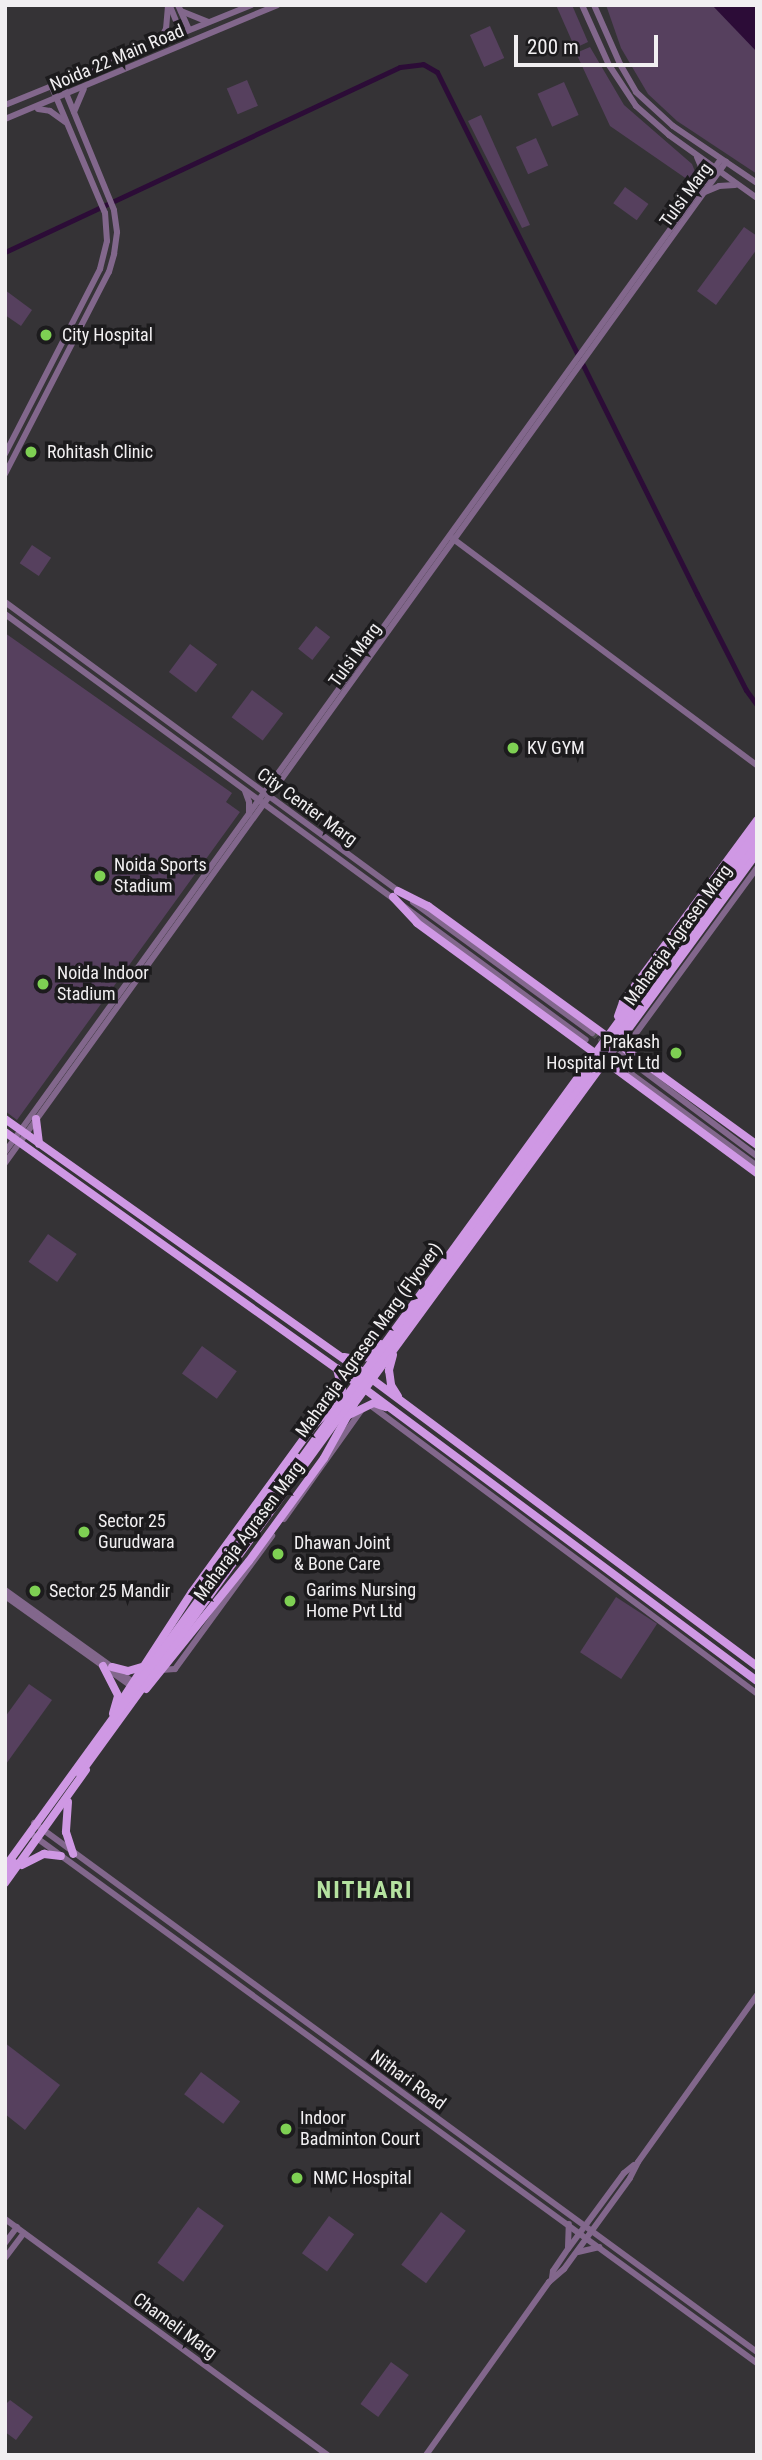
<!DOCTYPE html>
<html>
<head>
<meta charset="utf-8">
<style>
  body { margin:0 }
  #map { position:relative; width:762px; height:2460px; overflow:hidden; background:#353336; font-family:"Roboto Condensed",sans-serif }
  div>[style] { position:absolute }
  .green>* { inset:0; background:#56405e; transform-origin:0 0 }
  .water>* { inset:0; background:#2c0c37 }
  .canal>* { height:5px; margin:-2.5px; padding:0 2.5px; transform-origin:2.5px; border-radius:2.5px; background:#2c0c37 }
  .minor-tunnel>* { height:6px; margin-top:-3px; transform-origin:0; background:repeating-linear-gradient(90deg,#514f52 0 6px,transparent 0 9px) }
  .minor>* { height:6px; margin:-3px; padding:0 3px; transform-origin:3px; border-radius:3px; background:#82678c }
  .major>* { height:8px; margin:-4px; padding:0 4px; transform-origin:4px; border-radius:4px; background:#cf98e4 }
  .major-bridge>* { height:8px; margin:-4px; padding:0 4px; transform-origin:4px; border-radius:4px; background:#cf98e4 }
  .dots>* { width:19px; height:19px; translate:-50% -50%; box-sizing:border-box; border:4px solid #1c1b1d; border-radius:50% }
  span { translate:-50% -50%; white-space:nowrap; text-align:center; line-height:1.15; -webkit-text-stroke:7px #1c1b1d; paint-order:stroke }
  .street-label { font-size:18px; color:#f1eff1 }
  .poi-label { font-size:18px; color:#f1eff1 }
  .left { translate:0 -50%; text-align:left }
  .right { translate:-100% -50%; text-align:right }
  .district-label { font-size:24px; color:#b5e2a0; font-weight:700; letter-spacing:2px }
  .frame { position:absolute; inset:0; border:7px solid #f1eff1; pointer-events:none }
  .scale { position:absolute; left:514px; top:35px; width:144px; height:32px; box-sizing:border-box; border:4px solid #f1eff1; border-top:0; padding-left:9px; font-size:21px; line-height:24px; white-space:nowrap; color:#f1eff1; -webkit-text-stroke:5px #1c1b1d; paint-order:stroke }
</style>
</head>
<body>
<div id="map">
  <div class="green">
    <div style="clip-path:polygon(556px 5px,572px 5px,588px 42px,575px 48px)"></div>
    <div style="clip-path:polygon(606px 5px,757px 5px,757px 174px,677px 121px,648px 94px,621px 48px)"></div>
    <div style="left:490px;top:26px;width:35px;height:22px;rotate:66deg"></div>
    <div style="clip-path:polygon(590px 47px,624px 105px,692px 164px,698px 179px,694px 184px,610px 126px,576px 53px)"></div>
    <div style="left:247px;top:80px;width:28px;height:22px;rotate:67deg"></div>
    <div style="left:564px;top:82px;width:36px;height:29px;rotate:66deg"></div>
    <div style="clip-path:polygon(481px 115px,530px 225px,522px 228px,468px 121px)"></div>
    <div style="left:536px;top:138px;width:30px;height:22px;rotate:66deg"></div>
    <div style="left:625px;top:187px;width:29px;height:20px;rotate:36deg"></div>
    <div style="clip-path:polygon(744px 227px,757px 236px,757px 249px,716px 305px,697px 291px)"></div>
    <div style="clip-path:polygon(5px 290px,32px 310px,21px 326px,5px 315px)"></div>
    <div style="left:32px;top:545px;width:23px;height:22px;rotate:34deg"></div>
    <div style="left:316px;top:626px;width:18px;height:29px;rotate:38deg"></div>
    <div style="clip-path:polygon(5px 633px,232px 793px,226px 802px,240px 812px,17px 1120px,5px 1111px)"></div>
    <div style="left:190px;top:644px;width:34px;height:35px;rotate:37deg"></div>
    <div style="left:252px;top:690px;width:39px;height:34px;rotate:37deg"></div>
    <div style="left:48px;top:1234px;width:35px;height:34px;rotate:35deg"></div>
    <div style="left:202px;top:1346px;width:43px;height:34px;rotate:36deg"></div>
    <div style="left:616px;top:1597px;width:49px;height:66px;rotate:33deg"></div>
    <div style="clip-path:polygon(29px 1684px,52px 1700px,6px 1764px,5px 1717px)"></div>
    <div style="clip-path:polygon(5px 2043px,60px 2085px,25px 2130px,5px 2114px)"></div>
    <div style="left:201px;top:2072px;width:49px;height:28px;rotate:37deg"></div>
    <div style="left:198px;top:2207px;width:32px;height:69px;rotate:36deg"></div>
    <div style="left:441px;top:2212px;width:31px;height:66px;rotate:37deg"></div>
    <div style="left:329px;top:2216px;width:31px;height:46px;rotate:36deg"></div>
    <div style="left:391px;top:2362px;width:22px;height:52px;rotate:36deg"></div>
    <div style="clip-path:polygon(10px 2400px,33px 2417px,16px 2440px,5px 2432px,5px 2405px)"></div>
  </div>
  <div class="water">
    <div style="clip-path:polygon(712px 5px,757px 5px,757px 52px)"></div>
  </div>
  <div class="canal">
    <div style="left:5px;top:252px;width:436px;rotate:-25.1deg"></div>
    <div style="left:400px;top:67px;width:23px;rotate:-7deg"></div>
    <div style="left:423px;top:64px;width:16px;rotate:30deg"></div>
    <div style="left:437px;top:72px;width:583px;rotate:63.52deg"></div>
    <div style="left:697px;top:594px;width:108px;rotate:63deg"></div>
    <div style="left:746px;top:690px;width:19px;rotate:54deg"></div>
  </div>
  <div class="minor-tunnel">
    <div style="left:592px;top:1033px;width:39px;rotate:36deg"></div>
  </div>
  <div class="minor">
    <div style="left:178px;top:5px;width:27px;rotate:66deg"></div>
    <div style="left:582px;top:5px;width:66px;rotate:65.8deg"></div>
    <div style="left:609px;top:65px;width:49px;rotate:56.6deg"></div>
    <div style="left:636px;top:106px;width:44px;rotate:41.3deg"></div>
    <div style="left:669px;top:135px;width:108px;rotate:35.6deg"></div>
    <div style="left:594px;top:5px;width:64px;rotate:66.2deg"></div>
    <div style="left:620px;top:64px;width:32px;rotate:60deg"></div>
    <div style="left:636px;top:92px;width:50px;rotate:42.6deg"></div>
    <div style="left:673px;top:126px;width:102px;rotate:34.2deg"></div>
    <div style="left:170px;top:6px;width:29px;rotate:68deg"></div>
    <div style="left:181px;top:11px;width:29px;rotate:22deg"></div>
    <div style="left:159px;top:42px;width:15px;rotate:-62deg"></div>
    <div style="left:166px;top:29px;width:24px;rotate:-85deg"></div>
    <div style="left:5px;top:105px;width:266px;rotate:-22.1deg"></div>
    <div style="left:38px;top:109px;width:12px;rotate:9deg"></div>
    <div style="left:50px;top:111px;width:19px;rotate:36deg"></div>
    <div style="left:74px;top:112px;width:25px;rotate:-67deg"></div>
    <div style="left:5px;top:119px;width:295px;rotate:-22.7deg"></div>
    <div style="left:697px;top:157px;width:15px;rotate:67deg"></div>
    <div style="left:703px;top:171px;width:12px;rotate:95deg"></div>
    <div style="left:705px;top:192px;width:15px;rotate:-23deg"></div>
    <div style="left:719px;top:186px;width:16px;rotate:-4deg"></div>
    <div style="left:5px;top:454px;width:208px;rotate:-62.8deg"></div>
    <div style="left:100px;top:269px;width:29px;rotate:-76deg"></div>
    <div style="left:107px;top:241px;width:28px;rotate:-94deg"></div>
    <div style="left:105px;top:213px;width:139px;rotate:-112.9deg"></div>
    <div style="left:5px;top:474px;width:227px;rotate:-62.8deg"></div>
    <div style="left:109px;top:272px;width:19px;rotate:-74deg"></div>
    <div style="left:114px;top:254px;width:22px;rotate:-82deg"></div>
    <div style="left:117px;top:232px;width:22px;rotate:-98deg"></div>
    <div style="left:114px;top:210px;width:139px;rotate:-112.3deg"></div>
    <div style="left:452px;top:538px;width:380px;rotate:36.7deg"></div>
    <div style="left:5px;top:602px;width:491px;rotate:36.3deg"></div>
    <div style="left:5px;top:614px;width:720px;rotate:36.25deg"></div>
    <div style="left:245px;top:791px;width:12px;rotate:70deg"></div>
    <div style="left:249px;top:802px;width:12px;rotate:90deg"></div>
    <div style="left:413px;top:902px;width:222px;rotate:36.2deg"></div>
    <div style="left:625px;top:1057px;width:165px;rotate:36.9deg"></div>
    <div style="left:619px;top:1065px;width:171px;rotate:36.2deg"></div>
    <div style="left:612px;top:1066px;width:245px;rotate:-53.8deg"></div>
    <div style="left:5px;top:1152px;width:1224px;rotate:-54.21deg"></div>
    <div style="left:5px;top:1163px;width:1234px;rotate:-54.24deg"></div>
    <div style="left:370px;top:1405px;width:482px;rotate:36.7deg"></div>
    <div style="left:284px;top:1519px;width:136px;rotate:-54.6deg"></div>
    <div style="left:5px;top:1590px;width:158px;rotate:35.7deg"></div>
    <div style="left:5px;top:1596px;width:155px;rotate:35.5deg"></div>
    <div style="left:161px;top:1670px;width:14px;rotate:-4deg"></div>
    <div style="left:175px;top:1669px;width:165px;rotate:-53.9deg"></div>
    <div style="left:34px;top:1823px;width:896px;rotate:36.19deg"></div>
    <div style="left:34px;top:1836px;width:895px;rotate:36.09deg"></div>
    <div style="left:5px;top:2219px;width:400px;rotate:36.2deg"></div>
    <div style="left:5px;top:2243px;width:20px;rotate:-53deg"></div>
    <div style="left:568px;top:2247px;width:23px;rotate:-88deg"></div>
    <div style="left:578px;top:2252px;width:22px;rotate:-13deg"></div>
    <div style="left:5px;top:2258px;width:31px;rotate:-53deg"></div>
    <div style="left:552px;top:2278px;width:7px;rotate:-82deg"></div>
    <div style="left:553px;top:2271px;width:27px;rotate:-56deg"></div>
    <div style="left:568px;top:2249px;width:94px;rotate:-53.6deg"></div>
    <div style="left:624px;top:2173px;width:13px;rotate:-39deg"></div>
    <div style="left:426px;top:2455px;width:212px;rotate:-54.6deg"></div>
    <div style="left:549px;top:2282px;width:20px;rotate:-41deg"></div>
    <div style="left:564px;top:2269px;width:112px;rotate:-54deg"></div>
    <div style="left:630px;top:2178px;width:18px;rotate:-63deg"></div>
    <div style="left:638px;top:2162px;width:205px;rotate:-54.5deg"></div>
  </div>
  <div class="major">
    <div style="left:398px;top:891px;width:34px;rotate:27deg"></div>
    <div style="left:428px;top:906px;width:219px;rotate:36.1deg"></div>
    <div style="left:393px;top:897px;width:35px;rotate:47deg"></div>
    <div style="left:417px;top:923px;width:218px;rotate:36.2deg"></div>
    <div style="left:618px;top:1016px;width:15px;rotate:-70deg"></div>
    <div style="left:623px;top:1002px;width:226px;rotate:-53.6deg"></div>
    <div style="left:618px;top:1044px;width:172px;rotate:36deg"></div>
    <div style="left:605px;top:1061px;width:189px;rotate:36.4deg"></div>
    <div style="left:5px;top:1119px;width:436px;rotate:35.3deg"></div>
    <div style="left:361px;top:1371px;width:494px;rotate:36.7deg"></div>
    <div style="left:36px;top:1119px;width:25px;rotate:83deg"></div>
    <div style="left:5px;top:1132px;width:429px;rotate:35.5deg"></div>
    <div style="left:354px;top:1381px;width:502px;rotate:36.66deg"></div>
    <div style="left:393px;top:1355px;width:16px;rotate:105deg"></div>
    <div style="left:389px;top:1370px;width:15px;rotate:82deg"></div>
    <div style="left:391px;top:1385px;width:13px;rotate:58deg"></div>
    <div style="left:344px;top:1357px;width:11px;rotate:10deg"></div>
    <div style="left:355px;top:1359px;width:13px;rotate:-9deg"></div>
    <div style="left:368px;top:1357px;width:18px;rotate:-45deg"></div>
    <div style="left:349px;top:1415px;width:28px;rotate:-26deg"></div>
    <div style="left:374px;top:1403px;width:12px;rotate:20deg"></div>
    <div style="left:253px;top:1517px;width:74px;rotate:-53.7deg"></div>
    <div style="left:103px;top:1666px;width:34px;rotate:63deg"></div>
    <div style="left:118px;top:1696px;width:18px;rotate:106deg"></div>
    <div style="left:112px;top:1667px;width:16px;rotate:14deg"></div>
    <div style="left:128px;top:1671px;width:15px;rotate:-16deg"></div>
    <div style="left:146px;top:1689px;width:164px;rotate:-51.2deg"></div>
    <div style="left:249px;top:1561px;width:127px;rotate:-53.9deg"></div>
    <div style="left:324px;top:1458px;width:62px;rotate:-60.9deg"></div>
    <div style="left:354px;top:1404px;width:683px;rotate:-53.82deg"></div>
    <div style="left:120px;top:1703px;width:132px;rotate:-57deg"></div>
    <div style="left:192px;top:1592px;width:205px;rotate:-53.9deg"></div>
    <div style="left:313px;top:1426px;width:35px;rotate:-45deg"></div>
    <div style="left:338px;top:1401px;width:13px;rotate:-72deg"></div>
    <div style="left:342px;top:1389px;width:21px;rotate:-104deg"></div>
    <div style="left:68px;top:1802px;width:30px;rotate:94deg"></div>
    <div style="left:66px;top:1832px;width:23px;rotate:72deg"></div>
    <div style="left:22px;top:1865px;width:25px;rotate:-27deg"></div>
    <div style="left:44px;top:1854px;width:17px;rotate:7deg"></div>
    <div style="left:5px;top:1883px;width:139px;rotate:-54.4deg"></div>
  </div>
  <div class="major-bridge">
    <div style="left:80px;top:1774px;width:1153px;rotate:-54.03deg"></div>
    <div style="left:5px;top:1867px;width:1280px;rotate:-54.03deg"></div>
    <div style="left:5px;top:1876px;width:16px;rotate:-55deg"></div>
  </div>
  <div class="dots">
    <div style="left:46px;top:335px;background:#7ed053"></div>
    <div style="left:31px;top:452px;background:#7ed053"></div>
    <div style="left:513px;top:748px;background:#7ed053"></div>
    <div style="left:100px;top:876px;background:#7ed053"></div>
    <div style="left:43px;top:984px;background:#7ed053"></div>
    <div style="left:676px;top:1053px;background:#7ed053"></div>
    <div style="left:84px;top:1532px;background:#7ed053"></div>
    <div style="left:278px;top:1554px;background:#7ed053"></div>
    <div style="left:35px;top:1591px;background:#7ed053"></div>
    <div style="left:290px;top:1601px;background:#7ed053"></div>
    <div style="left:286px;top:2129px;background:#7ed053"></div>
    <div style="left:297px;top:2178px;background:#7ed053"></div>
  </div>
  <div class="street-label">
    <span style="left:117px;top:58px;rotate:-23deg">Noida 22 Main Road</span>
    <span style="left:686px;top:195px;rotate:-54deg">Tulsi Marg</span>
    <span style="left:355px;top:655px;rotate:-54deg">Tulsi Marg</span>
    <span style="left:307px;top:807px;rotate:36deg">City Center Marg</span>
    <span style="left:678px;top:935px;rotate:-54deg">Maharaja Agrasen Marg</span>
    <span style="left:369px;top:1340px;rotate:-54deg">Maharaja Agrasen Marg (Flyover)</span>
    <span style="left:249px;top:1531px;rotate:-53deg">Maharaja Agrasen Marg</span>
    <span style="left:408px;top:2080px;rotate:36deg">Nithari Road</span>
    <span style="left:175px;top:2326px;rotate:36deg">Chameli Marg</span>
  </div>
  <div class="poi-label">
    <span class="left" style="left:62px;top:335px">City Hospital</span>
    <span class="left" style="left:47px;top:452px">Rohitash Clinic</span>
    <span class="left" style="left:527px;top:748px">KV GYM</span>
    <span class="left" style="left:114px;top:876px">Noida Sports<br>Stadium</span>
    <span class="left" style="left:57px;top:984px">Noida Indoor<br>Stadium</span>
    <span class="right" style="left:660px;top:1053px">Prakash<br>Hospital Pvt Ltd</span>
    <span class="left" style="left:98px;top:1532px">Sector 25<br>Gurudwara</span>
    <span class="left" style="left:294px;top:1554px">Dhawan Joint<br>&amp; Bone Care</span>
    <span class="left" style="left:49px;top:1591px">Sector 25 Mandir</span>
    <span class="left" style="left:306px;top:1601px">Garims Nursing<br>Home Pvt Ltd</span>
    <span class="left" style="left:300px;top:2129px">Indoor<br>Badminton Court</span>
    <span class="left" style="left:313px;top:2178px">NMC Hospital</span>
  </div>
  <div class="district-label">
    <span style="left:365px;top:1891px">NITHARI</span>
  </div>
  <div class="frame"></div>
  <div class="scale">200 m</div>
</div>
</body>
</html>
